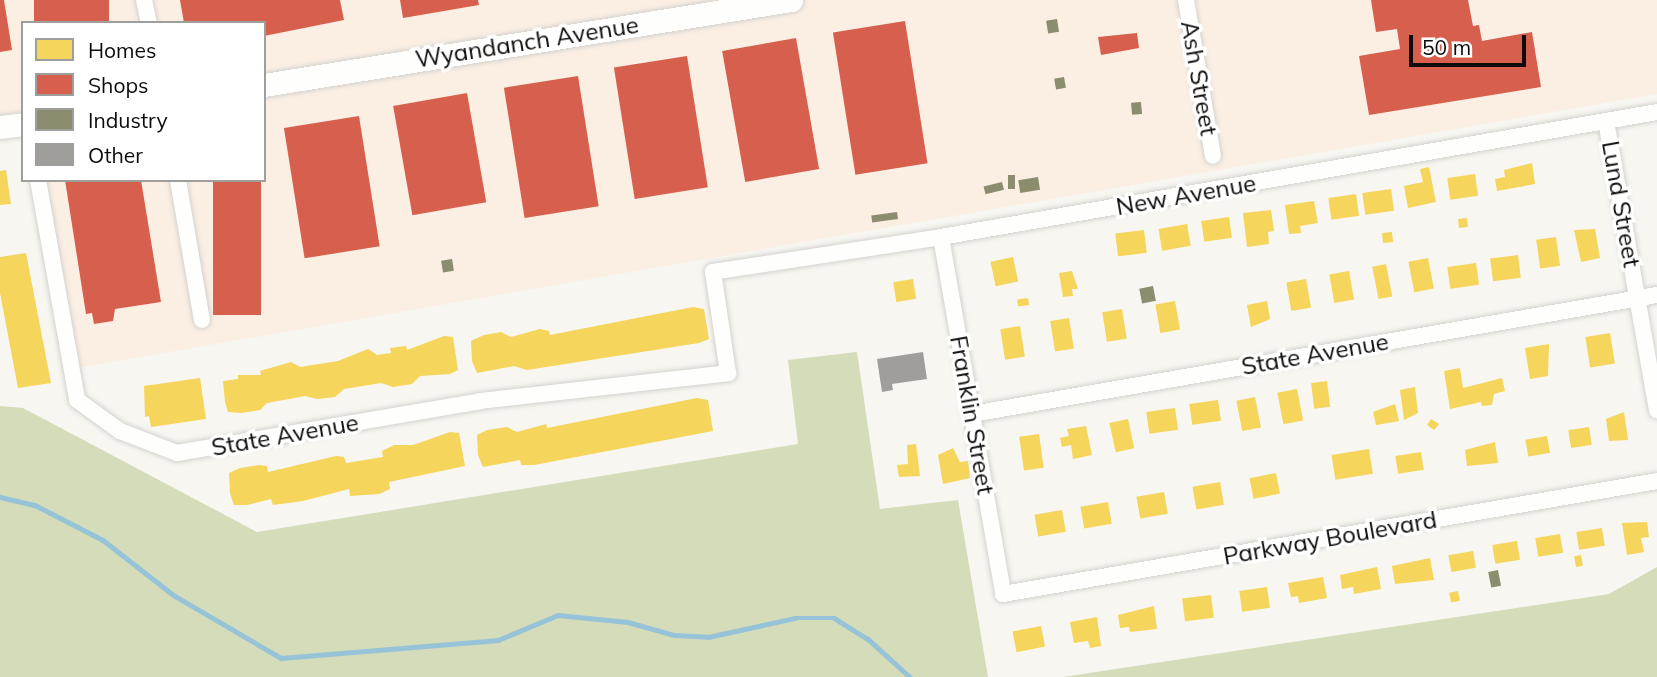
<!DOCTYPE html>
<html>
<head>
<meta charset="utf-8">
<style>
  body { margin:0 }
  #map { position:relative; width:1657px; height:677px; overflow:hidden; background:#f7f6f1; font-family:Mulish,sans-serif }
  div>[style] { position:absolute }
  .industrial>* { inset:0; background:#fbefe4 }
  .forest>* { inset:0; background:#d5dcb9 }
  .homes>* { inset:0; background:#f6d55c; transform-origin:0 0 }
  .shops>* { inset:0; background:#d6604d; transform-origin:0 0 }
  .industry>* { inset:0; background:#8c8c6e; transform-origin:0 0 }
  .stream>* { height:4.5px; margin:-2.25px; padding:0 2.25px; transform-origin:2.25px; border-radius:2.25px; background:#96c3d8 }
  .building>* { inset:0; background:#a09e9b }
  .roads { filter:drop-shadow(0 0 2px #d3d2ce) drop-shadow(0 0 2px #d3d2ce) }
  .street>* { height:16px; margin:-8px; padding:0 8px; transform-origin:8px; border-radius:8px; background:#fefefd }
  .secondary>* { height:23px; margin:-11.5px; padding:0 11.5px; transform-origin:11.5px; border-radius:11.5px; background:#fefefd }
  span { translate:-50% -50%; white-space:nowrap; text-align:center; line-height:1.15; -webkit-text-stroke:7px #fff; paint-order:stroke }
  .street-label { font-size:24px; color:#0d0c0a }
  .legend { position:absolute; left:21px; top:21px; width:245px; height:161px; box-sizing:border-box; background:#fff; border:2px solid #9e9e9d; margin:0; padding:9px 12px; list-style:none; font-size:21px; color:#0d0c0a }
  .legend li { display:flex; align-items:center; gap:14px; height:35px }
  .legend b { width:35px; border:2px solid #9e9e9d }
  .scale { position:absolute; left:1409px; top:35px; width:117px; height:32px; box-sizing:border-box; border:4px solid #0d0c0a; border-top:0; padding-left:9px; font-size:21px; line-height:24px; white-space:nowrap; color:#0d0c0a; -webkit-text-stroke:5px #fff; paint-order:stroke }
</style>
</head>
<body>
<div id="map">
  <div class="industrial">
    <div style="clip-path:polygon(0 0,1657px 0,1657px 94px,72px 369px,47px 180px,264px 180px,264px 23px,23px 23px,23px 124px,0 128px)"></div>
  </div>
  <div class="forest">
    <div style="clip-path:polygon(857px 352px,880px 509px,958px 500px,988px 677px,0 677px,0 406px,23px 408px,257px 532px,798px 444px,788px 360px)"></div>
    <div style="clip-path:polygon(1657px 567px,1657px 677px,1063px 677px,1609px 594px)"></div>
  </div>
  <div class="homes">
    <div style="clip-path:polygon(1532px 163px,1535px 184px,1497px 191px,1495px 179px,1505px 177px,1504px 170px)"></div>
    <div style="clip-path:polygon(1429px 167px,1436px 202px,1408px 208px,1404px 186px,1423px 182px,1420px 169px)"></div>
    <div style="clip-path:polygon(6px 170px,11px 204px,0 205px,0 171px)"></div>
    <div style="left:1475px;top:174px;width:22px;height:28px;rotate:82deg"></div>
    <div style="left:1391px;top:189px;width:22px;height:29px;rotate:82deg"></div>
    <div style="left:1356px;top:194px;width:22px;height:28px;rotate:82deg"></div>
    <div style="clip-path:polygon(1314px 201px,1318px 223px,1300px 226px,1301px 233px,1289px 234px,1285px 205px)"></div>
    <div style="clip-path:polygon(1271px 210px,1274px 231px,1268px 232px,1269px 244px,1247px 247px,1243px 213px)"></div>
    <div style="left:1229px;top:217px;width:21px;height:28px;rotate:82deg"></div>
    <div style="left:1467px;top:218px;width:9px;height:9px;rotate:84deg"></div>
    <div style="left:1187px;top:224px;width:22px;height:29px;rotate:80deg"></div>
    <div style="clip-path:polygon(1595px 229px,1600px 258px,1581px 262px,1574px 230px)"></div>
    <div style="left:1144px;top:230px;width:23px;height:29px;rotate:83deg"></div>
    <div style="left:1392px;top:232px;width:10px;height:10px;rotate:84deg"></div>
    <div style="left:1556px;top:237px;width:29px;height:20px;rotate:82deg"></div>
    <div style="clip-path:polygon(26px 253px,51px 383px,18px 388px,0 293px,0 257px)"></div>
    <div style="left:1518px;top:255px;width:23px;height:28px;rotate:83deg"></div>
    <div style="left:1013px;top:257px;width:25px;height:23px;rotate:78deg"></div>
    <div style="left:1428px;top:258px;width:31px;height:20px;rotate:79deg"></div>
    <div style="left:1476px;top:263px;width:22px;height:29px;rotate:82deg"></div>
    <div style="left:1386px;top:264px;width:33px;height:14px;rotate:79deg"></div>
    <div style="clip-path:polygon(1072px 271px,1078px 289px,1072px 289px,1073px 296px,1063px 297px,1059px 273px)"></div>
    <div style="left:1349px;top:271px;width:29px;height:20px;rotate:80deg"></div>
    <div style="left:913px;top:279px;width:20px;height:20px;rotate:81deg"></div>
    <div style="left:1306px;top:279px;width:29px;height:20px;rotate:80deg"></div>
    <div style="left:1028px;top:298px;width:7px;height:11px;rotate:82deg"></div>
    <div style="left:1175px;top:301px;width:29px;height:20px;rotate:80deg"></div>
    <div style="clip-path:polygon(1267px 301px,1270px 319px,1251px 327px,1247px 305px)"></div>
    <div style="clip-path:polygon(693px 307px,704px 309px,709px 339px,699px 343px,527px 370px,514px 366px,477px 373px,472px 361px,471px 341px,484px 335px,501px 332px,511px 337px,540px 329px,549px 331px,550px 335px)"></div>
    <div style="left:1122px;top:309px;width:30px;height:20px;rotate:81deg"></div>
    <div style="left:1069px;top:318px;width:31px;height:19px;rotate:81deg"></div>
    <div style="left:1020px;top:326px;width:31px;height:20px;rotate:81deg"></div>
    <div style="left:1610px;top:333px;width:31px;height:25px;rotate:81deg"></div>
    <div style="clip-path:polygon(444px 336px,453px 337px,458px 370px,450px 374px,420px 376px,412px 384px,393px 387px,381px 383px,344px 389px,335px 397px,317px 399px,305px 396px,267px 403px,260px 410px,241px 413px,228px 412px,225px 402px,223px 381px,238px 379px,238px 375px,261px 375px,260px 371px,291px 362px,300px 367px,338px 361px,368px 349px,377px 355px,391px 353px,390px 348px,406px 346px,407px 350px)"></div>
    <div style="clip-path:polygon(1549px 344px,1548px 376px,1530px 379px,1525px 348px)"></div>
    <div style="clip-path:polygon(1460px 368px,1463px 388px,1502px 378px,1505px 391px,1494px 394px,1492px 405px,1482px 406px,1481px 402px,1450px 409px,1444px 371px)"></div>
    <div style="clip-path:polygon(200px 378px,206px 419px,151px 427px,149px 416px,145px 417px,144px 386px)"></div>
    <div style="left:1327px;top:381px;width:26px;height:16px;rotate:83deg"></div>
    <div style="clip-path:polygon(1415px 387px,1418px 413px,1404px 420px,1400px 390px)"></div>
    <div style="left:1297px;top:389px;width:32px;height:20px;rotate:79deg"></div>
    <div style="left:1255px;top:397px;width:31px;height:19px;rotate:79deg"></div>
    <div style="clip-path:polygon(697px 398px,708px 400px,713px 431px,534px 465px,521px 465px,520px 460px,483px 467px,478px 455px,477px 435px,487px 430px,507px 427px,517px 432px,546px 424px,547px 428px)"></div>
    <div style="left:1218px;top:400px;width:21px;height:29px;rotate:82deg"></div>
    <div style="clip-path:polygon(1395px 404px,1399px 421px,1376px 425px,1373px 412px)"></div>
    <div style="left:1175px;top:408px;width:22px;height:29px;rotate:82deg"></div>
    <div style="clip-path:polygon(1624px 412px,1628px 440px,1609px 441px,1606px 419px)"></div>
    <div style="left:1128px;top:419px;width:30px;height:19px;rotate:78deg"></div>
    <div style="clip-path:polygon(1431px 419px,1439px 424px,1434px 430px,1427px 425px)"></div>
    <div style="clip-path:polygon(1086px 426px,1092px 455px,1073px 459px,1071px 445px,1062px 447px,1060px 438px,1069px 436px,1067px 429px)"></div>
    <div style="left:1589px;top:427px;width:18px;height:21px;rotate:81deg"></div>
    <div style="clip-path:polygon(450px 432px,459px 433px,465px 466px,389px 482px,390px 489px,379px 494px,350px 496px,349px 489px,303px 501px,273px 505px,271px 499px,247px 505px,234px 505px,230px 493px,229px 473px,240px 468px,259px 465px,267px 466px,268px 472px,336px 456px,344px 457px,346px 463px,383px 457px,382px 451px,394px 445px,413px 445px)"></div>
    <div style="left:1039px;top:434px;width:34px;height:20px;rotate:82deg"></div>
    <div style="left:1547px;top:436px;width:17px;height:22px;rotate:80deg"></div>
    <div style="clip-path:polygon(1495px 442px,1498px 463px,1467px 466px,1465px 450px)"></div>
    <div style="clip-path:polygon(916px 444px,920px 476px,899px 477px,897px 465px,908px 464px,907px 445px)"></div>
    <div style="clip-path:polygon(953px 448px,960px 462px,968px 461px,970px 478px,943px 484px,938px 455px)"></div>
    <div style="left:1369px;top:449px;width:25px;height:38px;rotate:81deg"></div>
    <div style="left:1421px;top:452px;width:18px;height:26px;rotate:81deg"></div>
    <div style="left:1276px;top:473px;width:21px;height:27px;rotate:79deg"></div>
    <div style="left:1220px;top:482px;width:23px;height:28px;rotate:80deg"></div>
    <div style="left:1164px;top:492px;width:22px;height:28px;rotate:80deg"></div>
    <div style="left:1108px;top:502px;width:22px;height:28px;rotate:80deg"></div>
    <div style="left:1062px;top:510px;width:22px;height:28px;rotate:80deg"></div>
    <div style="clip-path:polygon(1647px 522px,1649px 537px,1641px 538px,1644px 552px,1627px 555px,1622px 523px)"></div>
    <div style="left:1602px;top:528px;width:18px;height:26px;rotate:81deg"></div>
    <div style="left:1560px;top:534px;width:19px;height:25px;rotate:81deg"></div>
    <div style="left:1517px;top:541px;width:19px;height:25px;rotate:81deg"></div>
    <div style="left:1473px;top:551px;width:17px;height:25px;rotate:80deg"></div>
    <div style="left:1581px;top:555px;width:11px;height:7px;rotate:80deg"></div>
    <div style="clip-path:polygon(1430px 558px,1434px 580px,1395px 584px,1392px 566px)"></div>
    <div style="clip-path:polygon(1377px 567px,1381px 589px,1354px 594px,1353px 587px,1342px 589px,1340px 575px)"></div>
    <div style="clip-path:polygon(1323px 577px,1327px 598px,1299px 603px,1298px 596px,1291px 597px,1288px 583px)"></div>
    <div style="left:1267px;top:587px;width:21px;height:28px;rotate:82deg"></div>
    <div style="left:1458px;top:591px;width:10px;height:9px;rotate:79deg"></div>
    <div style="left:1211px;top:595px;width:23px;height:29px;rotate:83deg"></div>
    <div style="clip-path:polygon(1154px 606px,1157px 629px,1130px 632px,1129px 627px,1120px 628px,1118px 615px)"></div>
    <div style="clip-path:polygon(1097px 617px,1101px 646px,1090px 648px,1088px 641px,1074px 643px,1070px 622px)"></div>
    <div style="left:1041px;top:626px;width:21px;height:29px;rotate:79deg"></div>
  </div>
  <div class="shops">
    <div style="clip-path:polygon(0 0,4px 0,12px 50px,0 52px)"></div>
    <div style="left:34px;top:0;width:75px;height:23px"></div>
    <div style="clip-path:polygon(180px 0,340px 0,344px 20px,264px 36px,264px 23px,184px 23px)"></div>
    <div style="clip-path:polygon(400px 0,478px 0,479px 5px,403px 18px)"></div>
    <div style="clip-path:polygon(1371px 0,1468px 0,1473px 26px,1479px 25px,1482px 41px,1532px 32px,1541px 87px,1369px 115px,1359px 56px,1400px 49px,1397px 29px,1376px 32px)"></div>
    <div style="left:905px;top:21px;width:144px;height:73px;rotate:81deg"></div>
    <div style="clip-path:polygon(1137px 33px,1139px 48px,1101px 55px,1098px 37px)"></div>
    <div style="left:796px;top:38px;width:133px;height:75px;rotate:80deg"></div>
    <div style="left:687px;top:56px;width:133px;height:74px;rotate:81deg"></div>
    <div style="left:578px;top:76px;width:132px;height:75px;rotate:81deg"></div>
    <div style="left:467px;top:93px;width:111px;height:75px;rotate:80deg"></div>
    <div style="left:359px;top:116px;width:132px;height:76px;rotate:81deg"></div>
    <div style="clip-path:polygon(65px 180px,141px 180px,161px 302px,115px 309px,113px 321px,94px 324px,92px 313px,86px 314px)"></div>
    <div style="left:213px;top:180px;width:48px;height:135px"></div>
  </div>
  <div class="industry">
    <div style="left:1057px;top:19px;width:13px;height:11px;rotate:81deg"></div>
    <div style="left:1064px;top:77px;width:11px;height:10px;rotate:80deg"></div>
    <div style="left:1141px;top:102px;width:12px;height:10px;rotate:85deg"></div>
    <div style="left:1008px;top:175px;width:7px;height:14px"></div>
    <div style="left:1038px;top:177px;width:13px;height:20px;rotate:81deg"></div>
    <div style="left:1002px;top:182px;width:8px;height:19px;rotate:76deg"></div>
    <div style="left:897px;top:212px;width:7px;height:26px;rotate:82deg"></div>
    <div style="left:452px;top:259px;width:12px;height:11px;rotate:81deg"></div>
    <div style="left:1153px;top:286px;width:15px;height:14px;rotate:79deg"></div>
    <div style="left:1498px;top:570px;width:16px;height:10px;rotate:79deg"></div>
  </div>
  <div class="stream">
    <div style="left:0;top:497px;width:36px;rotate:13deg"></div>
    <div style="left:35px;top:505px;width:76px;rotate:27.2deg"></div>
    <div style="left:103px;top:540px;width:91px;rotate:37.9deg"></div>
    <div style="left:175px;top:596px;width:123px;rotate:30.3deg"></div>
    <div style="left:281px;top:658px;width:218px;rotate:-4.7deg"></div>
    <div style="left:498px;top:640px;width:65px;rotate:-22.6deg"></div>
    <div style="left:558px;top:615px;width:70px;rotate:5.7deg"></div>
    <div style="left:628px;top:622px;width:48px;rotate:15.8deg"></div>
    <div style="left:674px;top:635px;width:34px;rotate:3deg"></div>
    <div style="left:708px;top:637px;width:89px;rotate:-12.3deg"></div>
    <div style="left:795px;top:618px;width:39px"></div>
    <div style="left:834px;top:618px;width:40px;rotate:32deg"></div>
    <div style="left:868px;top:639px;width:57px;rotate:42.1deg"></div>
  </div>
  <div class="building">
    <div style="clip-path:polygon(923px 352px,927px 379px,892px 384px,893px 390px,882px 392px,877px 359px)"></div>
  </div>
  <div class="roads">
    <div class="street">
      <div style="left:144px;top:0;width:24px;rotate:78deg"></div>
      <div style="left:1186px;top:0;width:158px;rotate:80.2deg"></div>
      <div style="left:1606px;top:121px;width:294px;rotate:80deg"></div>
      <div style="left:38px;top:180px;width:223px;rotate:79.9deg"></div>
      <div style="left:77px;top:400px;width:53px;rotate:35.8deg"></div>
      <div style="left:120px;top:431px;width:61px;rotate:21.1deg"></div>
      <div style="left:177px;top:453px;width:307px;rotate:-9.7deg"></div>
      <div style="left:480px;top:401px;width:250px;rotate:-6.4deg"></div>
      <div style="left:728px;top:373px;width:102px;rotate:-98.4deg"></div>
      <div style="left:713px;top:272px;width:231px;rotate:-8.7deg"></div>
      <div style="left:941px;top:237px;width:727px;rotate:-9.9deg"></div>
      <div style="left:178px;top:180px;width:142px;rotate:80.3deg"></div>
      <div style="left:941px;top:237px;width:362px;rotate:80.1deg"></div>
      <div style="left:1003px;top:594px;width:664px;rotate:-9.8deg"></div>
      <div style="left:972px;top:414px;width:695px;rotate:-9.86deg"></div>
    </div>
    <div class="secondary">
      <div style="left:264px;top:85px;width:534px;rotate:-9.16deg"></div>
      <div style="left:0;top:127px;width:23px;rotate:-7deg"></div>
    </div>
  </div>
  <div class="street-label">
    <span style="left:527px;top:42px;rotate:-9deg">Wyandanch Avenue</span>
    <span style="left:1199px;top:78px;rotate:80deg">Ash Street</span>
    <span style="left:1186px;top:195px;rotate:-10deg">New Avenue</span>
    <span style="left:1621px;top:204px;rotate:80deg">Lund Street</span>
    <span style="left:1315px;top:354px;rotate:-10deg">State Avenue</span>
    <span style="left:972px;top:415px;rotate:80deg">Franklin Street</span>
    <span style="left:285px;top:435px;rotate:-10deg">State Avenue</span>
    <span style="left:1330px;top:538px;rotate:-10deg">Parkway Boulevard</span>
  </div>
  <ul class="legend">
  <li><b style="height:19px;background:#f6d55c"></b>Homes</li>
  <li><b style="height:19px;background:#d6604d"></b>Shops</li>
  <li><b style="height:19px;background:#8c8c6e"></b>Industry</li>
  <li><b style="height:19px;background:#a09e9b"></b>Other</li>
  </ul>
  <div class="scale">50 m</div>
</div>
</body>
</html>
